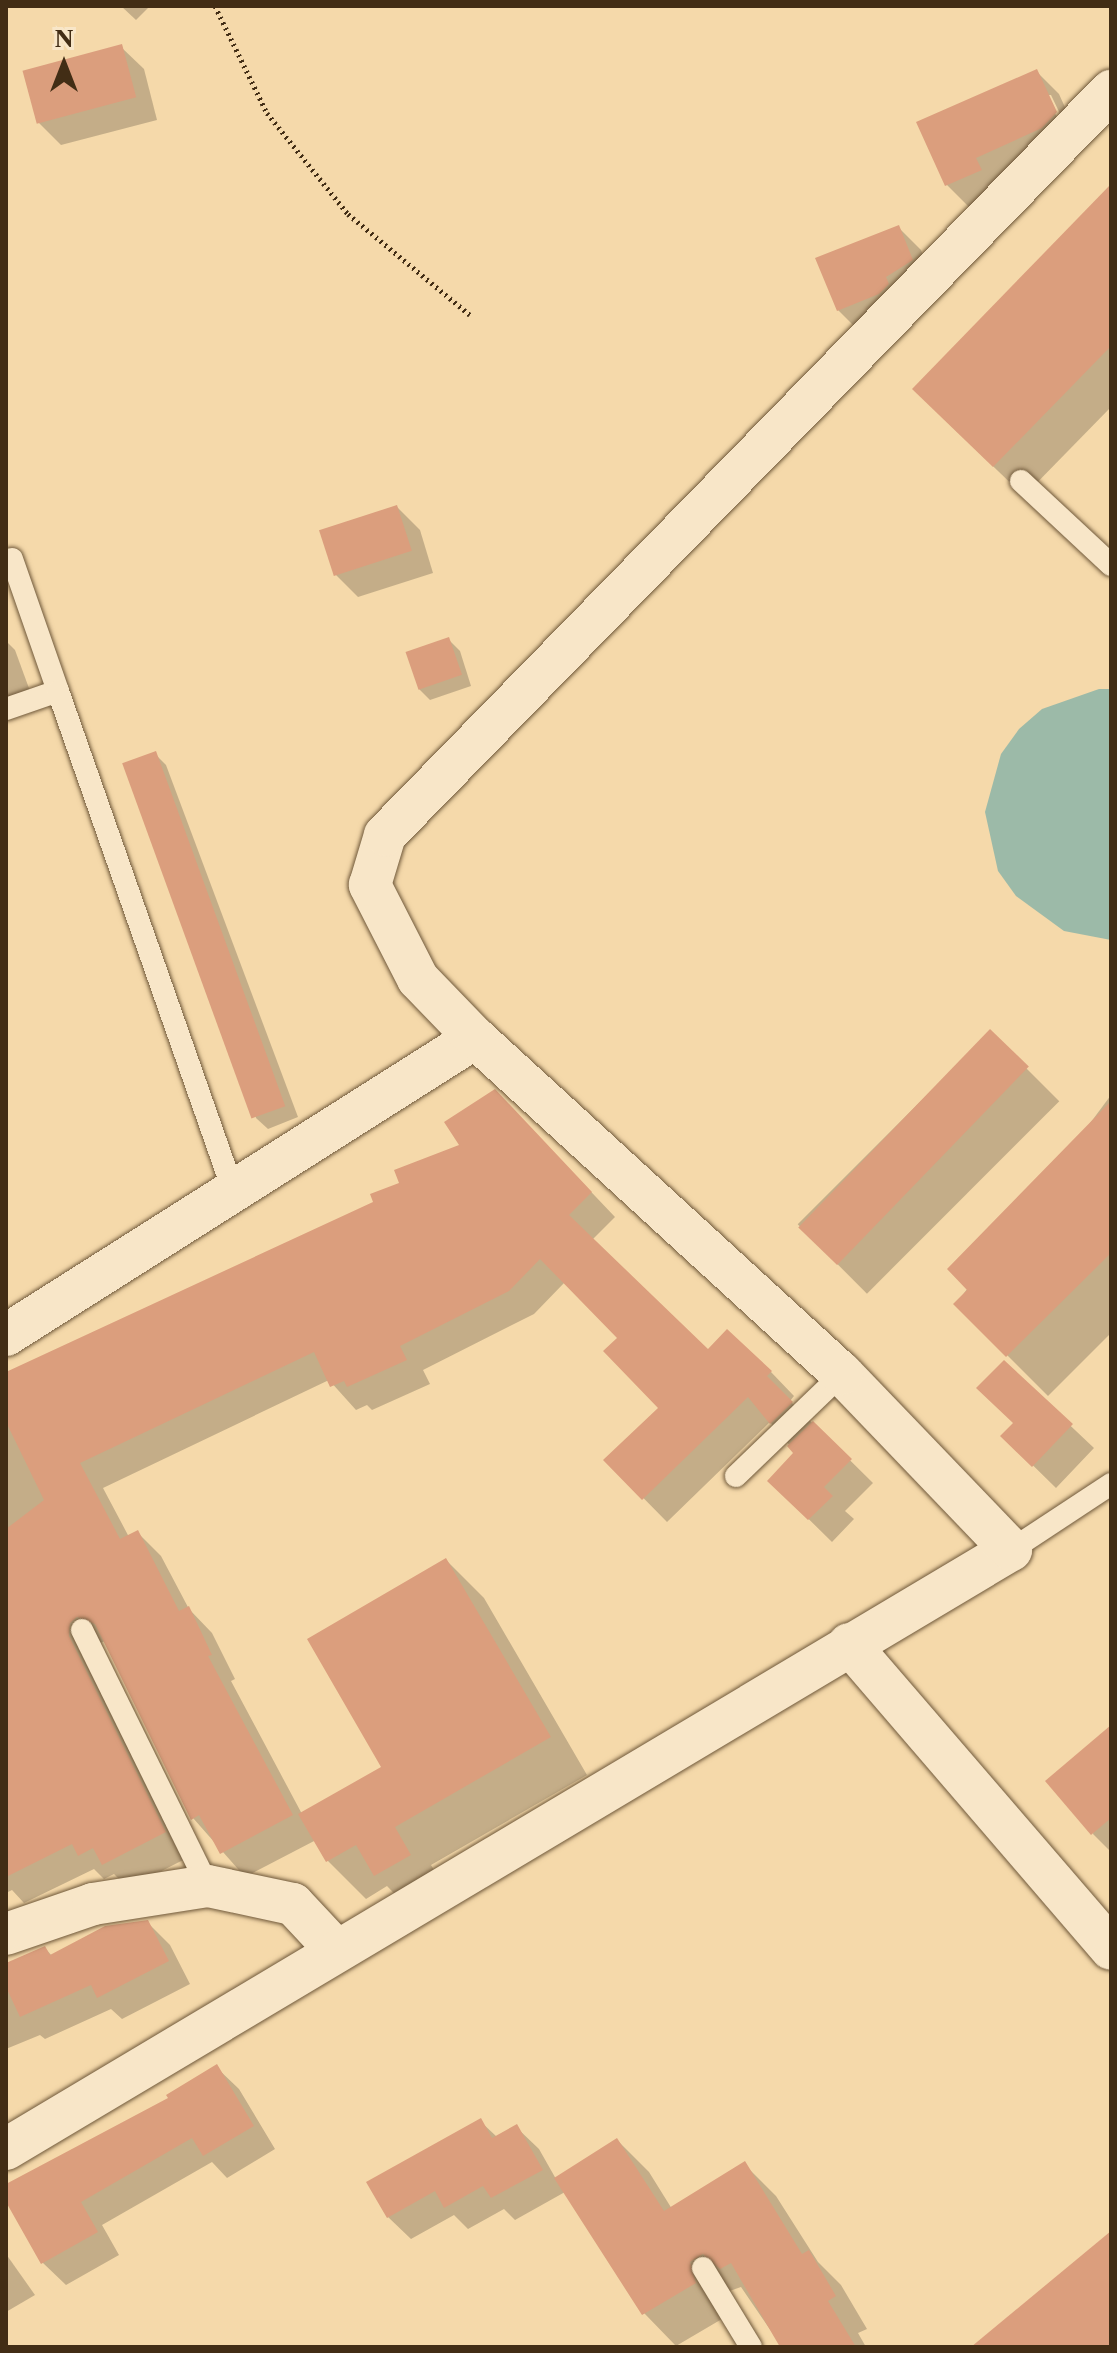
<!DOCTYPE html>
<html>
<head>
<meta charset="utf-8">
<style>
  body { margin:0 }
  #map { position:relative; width:1117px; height:2353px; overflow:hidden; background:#f5d9aa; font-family:"Libre Caslon Text",serif }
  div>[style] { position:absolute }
  .water>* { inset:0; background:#9cbaa8 }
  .shadow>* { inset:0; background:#0003; transform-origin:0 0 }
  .building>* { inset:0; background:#db9e7d; transform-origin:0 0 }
  .path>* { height:5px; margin-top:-2.5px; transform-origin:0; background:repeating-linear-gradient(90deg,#422d15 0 2px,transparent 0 6px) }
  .roads { filter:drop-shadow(0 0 2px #6f583a) drop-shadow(0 0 2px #6f583a) }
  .service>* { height:22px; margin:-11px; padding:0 11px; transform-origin:11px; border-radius:11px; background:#f8e6c8 }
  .minor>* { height:42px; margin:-21px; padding:0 21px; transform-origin:21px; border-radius:21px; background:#f8e6c8 }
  span { translate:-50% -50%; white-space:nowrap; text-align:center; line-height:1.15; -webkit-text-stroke:6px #f8e6c8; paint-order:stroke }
  .frame { position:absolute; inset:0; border:8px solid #422d15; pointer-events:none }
  .north { position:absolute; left:24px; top:24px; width:80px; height:80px; -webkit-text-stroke:6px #f8e6c8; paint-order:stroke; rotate:0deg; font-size:22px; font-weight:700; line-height:32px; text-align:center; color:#422d15 }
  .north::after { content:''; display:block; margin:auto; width:28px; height:36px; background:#422d15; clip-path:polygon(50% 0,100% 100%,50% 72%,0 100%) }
</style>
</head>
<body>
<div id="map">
  <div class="water">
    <div style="clip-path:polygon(1099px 689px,1111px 689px,1111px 940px,1064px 931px,1016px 896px,998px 871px,985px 812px,1001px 754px,1019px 729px,1042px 709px)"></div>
  </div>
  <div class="shadow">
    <div style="clip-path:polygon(121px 6px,150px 6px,136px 20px)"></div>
    <div style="clip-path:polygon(121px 47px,144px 69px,157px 120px,61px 145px,38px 122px)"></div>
    <div style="clip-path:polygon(evenodd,1036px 71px,1059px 94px,1078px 136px,970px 208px,947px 185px,919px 123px,1036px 71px,1047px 95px,1051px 95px,1063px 120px,1059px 122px,1047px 95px)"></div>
    <div style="clip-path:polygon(1111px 191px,1111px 407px,1024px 496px,944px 419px)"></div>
    <div style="clip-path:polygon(898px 227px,921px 250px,934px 283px,861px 333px,838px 310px)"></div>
    <div style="clip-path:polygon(397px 507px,420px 530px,433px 573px,358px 597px,336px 575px)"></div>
    <div style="clip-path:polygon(449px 640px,460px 651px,471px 686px,430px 700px,419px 689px)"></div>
    <div style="clip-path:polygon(6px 641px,15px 650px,34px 702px,6px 712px)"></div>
    <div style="clip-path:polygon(155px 754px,166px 765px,298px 1117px,268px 1129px,256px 1118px)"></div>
    <div style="left:990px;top:1032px;width:98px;height:272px;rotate:45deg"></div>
    <div style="clip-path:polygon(1111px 1095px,1111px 1333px,1048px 1396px,956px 1304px)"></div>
    <div style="clip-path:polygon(519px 1116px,615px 1217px,592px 1240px,708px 1352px,771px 1372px,794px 1396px,790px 1401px,873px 1483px,845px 1511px,854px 1519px,832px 1542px,770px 1481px,796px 1453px,770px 1422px,667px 1522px,606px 1460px,660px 1408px,620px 1338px,565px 1282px,534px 1314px,423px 1370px,430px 1384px,372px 1410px,367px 1405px,356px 1410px,329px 1380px,103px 1488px,129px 1537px,137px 1532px,161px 1556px,189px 1609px,212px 1633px,235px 1679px,231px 1681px,302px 1814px,384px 1768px,446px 1560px,484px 1598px,587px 1775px,431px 1865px,448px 1893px,413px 1913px,387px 1886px,366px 1899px,328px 1861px,316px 1840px,245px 1877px,193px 1818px,105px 1641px,94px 1646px,189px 1857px,128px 1888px,114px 1874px,104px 1879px,94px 1869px,24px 1903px,12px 1890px,6px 1893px,6px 1375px,375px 1203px)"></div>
    <div style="clip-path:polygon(1004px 1363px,1094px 1448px,1056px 1488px,1003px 1436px,1015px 1423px)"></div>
    <div style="clip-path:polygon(1111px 1728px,1111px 1852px,1093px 1834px)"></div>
    <div style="clip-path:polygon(147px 1922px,170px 1945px,190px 1984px,122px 2019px,111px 2009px,45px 2039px,40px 2035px,6px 2049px,6px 1966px,45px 1948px,52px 1956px)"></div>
    <div style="clip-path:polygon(216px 2067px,239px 2089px,275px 2149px,227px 2178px,212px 2162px,102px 2225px,119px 2255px,66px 2285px,43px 2263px,6px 2198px,6px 2186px,171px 2099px)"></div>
    <div style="clip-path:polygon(480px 2121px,497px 2137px,516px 2127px,539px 2149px,556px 2179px,617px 2140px,649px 2172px,672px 2209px,744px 2164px,776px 2196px,818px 2262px,841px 2285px,867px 2329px,858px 2333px,866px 2347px,782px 2347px,741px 2287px,721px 2294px,727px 2316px,676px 2346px,644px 2313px,565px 2192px,515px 2220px,504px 2209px,468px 2229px,454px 2215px,411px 2239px,388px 2217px)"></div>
    <div style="clip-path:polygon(6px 2254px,35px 2295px,6px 2312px)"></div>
  </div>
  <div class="building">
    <div style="left:122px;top:44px;width:55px;height:103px;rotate:75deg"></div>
    <div style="clip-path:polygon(1037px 69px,1057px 112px,1042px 128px,976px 158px,982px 170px,945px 186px,916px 122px)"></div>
    <div style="clip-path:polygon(1111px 184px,1111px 346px,993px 467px,912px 389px)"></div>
    <div style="clip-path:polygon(899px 225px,913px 260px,886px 277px,889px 284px,879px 294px,837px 311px,815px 258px)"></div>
    <div style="left:397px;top:505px;width:48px;height:82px;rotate:72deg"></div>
    <div style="left:449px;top:637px;width:40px;height:46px;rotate:71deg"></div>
    <div style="left:156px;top:751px;width:378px;height:36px;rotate:70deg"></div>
    <div style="left:990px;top:1029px;width:54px;height:276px;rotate:44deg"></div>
    <div style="clip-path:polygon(495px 1089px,592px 1192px,569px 1215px,708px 1349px,727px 1329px,772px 1371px,767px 1376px,793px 1402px,770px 1424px,748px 1397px,642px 1500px,603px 1460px,658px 1408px,603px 1351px,617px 1338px,540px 1259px,509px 1291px,400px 1346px,407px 1360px,347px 1387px,344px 1381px,330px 1387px,314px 1352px,80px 1463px,120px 1539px,138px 1530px,179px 1611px,189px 1606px,212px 1655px,208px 1656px,293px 1815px,220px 1854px,199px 1815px,191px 1820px,95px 1624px,77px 1617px,70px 1623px,69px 1636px,166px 1832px,102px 1865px,93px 1848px,78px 1856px,72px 1844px,6px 1877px,6px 1529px,44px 1500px,6px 1422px,6px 1372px,373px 1202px,370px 1194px,399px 1183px,394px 1170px,459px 1145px,444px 1122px)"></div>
    <div style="clip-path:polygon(1111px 1101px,1111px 1253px,1006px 1357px,953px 1304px,967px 1290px,947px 1269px)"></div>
    <div style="clip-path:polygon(1004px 1360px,1073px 1424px,1032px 1467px,1000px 1436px,1013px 1423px,976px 1388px)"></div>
    <div style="clip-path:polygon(813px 1421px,852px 1459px,824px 1487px,833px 1496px,808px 1520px,767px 1481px,793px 1453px,787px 1446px)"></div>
    <div style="clip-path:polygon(446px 1558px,551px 1737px,395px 1827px,411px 1855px,374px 1876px,356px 1845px,326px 1862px,298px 1814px,381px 1767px,307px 1639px)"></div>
    <div style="clip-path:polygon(1111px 1725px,1111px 1818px,1091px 1835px,1045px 1781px)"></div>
    <div style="clip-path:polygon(148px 1920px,169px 1961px,97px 1998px,91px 1985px,20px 2017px,6px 1987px,6px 1963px,45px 1946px,50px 1955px,105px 1926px)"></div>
    <div style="clip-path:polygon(217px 2064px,254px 2126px,203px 2156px,192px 2138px,81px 2202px,98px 2232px,41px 2264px,6px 2202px,6px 2184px,168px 2098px,166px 2095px)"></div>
    <div style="clip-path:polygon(481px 2118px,492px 2138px,517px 2124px,543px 2170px,491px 2198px,483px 2186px,444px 2208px,435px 2191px,387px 2218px,366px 2182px)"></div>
    <div style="clip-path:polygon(617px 2138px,664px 2211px,745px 2161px,802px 2254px,809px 2250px,836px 2296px,828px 2301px,856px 2347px,780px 2347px,731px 2263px,720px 2269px,703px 2254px,690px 2262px,696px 2283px,642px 2315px,554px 2178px)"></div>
    <div style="clip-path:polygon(1111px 2231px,1111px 2347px,971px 2347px)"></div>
  </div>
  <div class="path">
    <div style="left:215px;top:6px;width:119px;rotate:64.1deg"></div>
    <div style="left:267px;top:113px;width:129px;rotate:51.3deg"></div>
    <div style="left:348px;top:214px;width:158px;rotate:39.6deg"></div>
  </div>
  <div class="roads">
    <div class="service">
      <div style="left:1021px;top:481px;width:123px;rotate:43deg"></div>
      <div style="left:12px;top:559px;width:140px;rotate:70.8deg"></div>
      <div style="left:6px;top:709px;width:55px;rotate:-19.1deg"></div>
      <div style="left:58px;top:691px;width:532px;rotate:70.68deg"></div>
      <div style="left:736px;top:1476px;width:147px;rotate:-43.9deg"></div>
      <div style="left:1011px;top:1550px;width:120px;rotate:-33.4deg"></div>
      <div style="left:82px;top:1630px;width:285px;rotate:63.8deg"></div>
      <div style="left:703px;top:2268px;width:92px;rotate:58.7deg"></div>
    </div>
    <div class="minor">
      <div style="left:6px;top:1335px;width:555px;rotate:-32.34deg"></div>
      <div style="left:849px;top:1644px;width:402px;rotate:49.3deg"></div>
      <div style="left:6px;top:1934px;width:92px;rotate:-19deg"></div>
      <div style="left:93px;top:1904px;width:116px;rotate:-8.9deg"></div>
      <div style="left:208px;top:1886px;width:87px;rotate:12deg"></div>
      <div style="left:293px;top:1904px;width:64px;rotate:46.9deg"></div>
      <div style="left:6px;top:2149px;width:1170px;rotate:-30.8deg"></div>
      <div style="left:1011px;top:1550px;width:244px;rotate:-133.8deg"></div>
      <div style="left:842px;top:1374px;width:498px;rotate:-137.5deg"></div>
      <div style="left:475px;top:1038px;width:82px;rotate:-134deg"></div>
      <div style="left:418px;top:979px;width:106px;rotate:-117.1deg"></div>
      <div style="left:370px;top:885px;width:52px;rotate:-73.3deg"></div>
      <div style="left:385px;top:835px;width:1040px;rotate:-45.7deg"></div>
    </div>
  </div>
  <div class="frame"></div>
  <div class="north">N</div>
</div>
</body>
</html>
